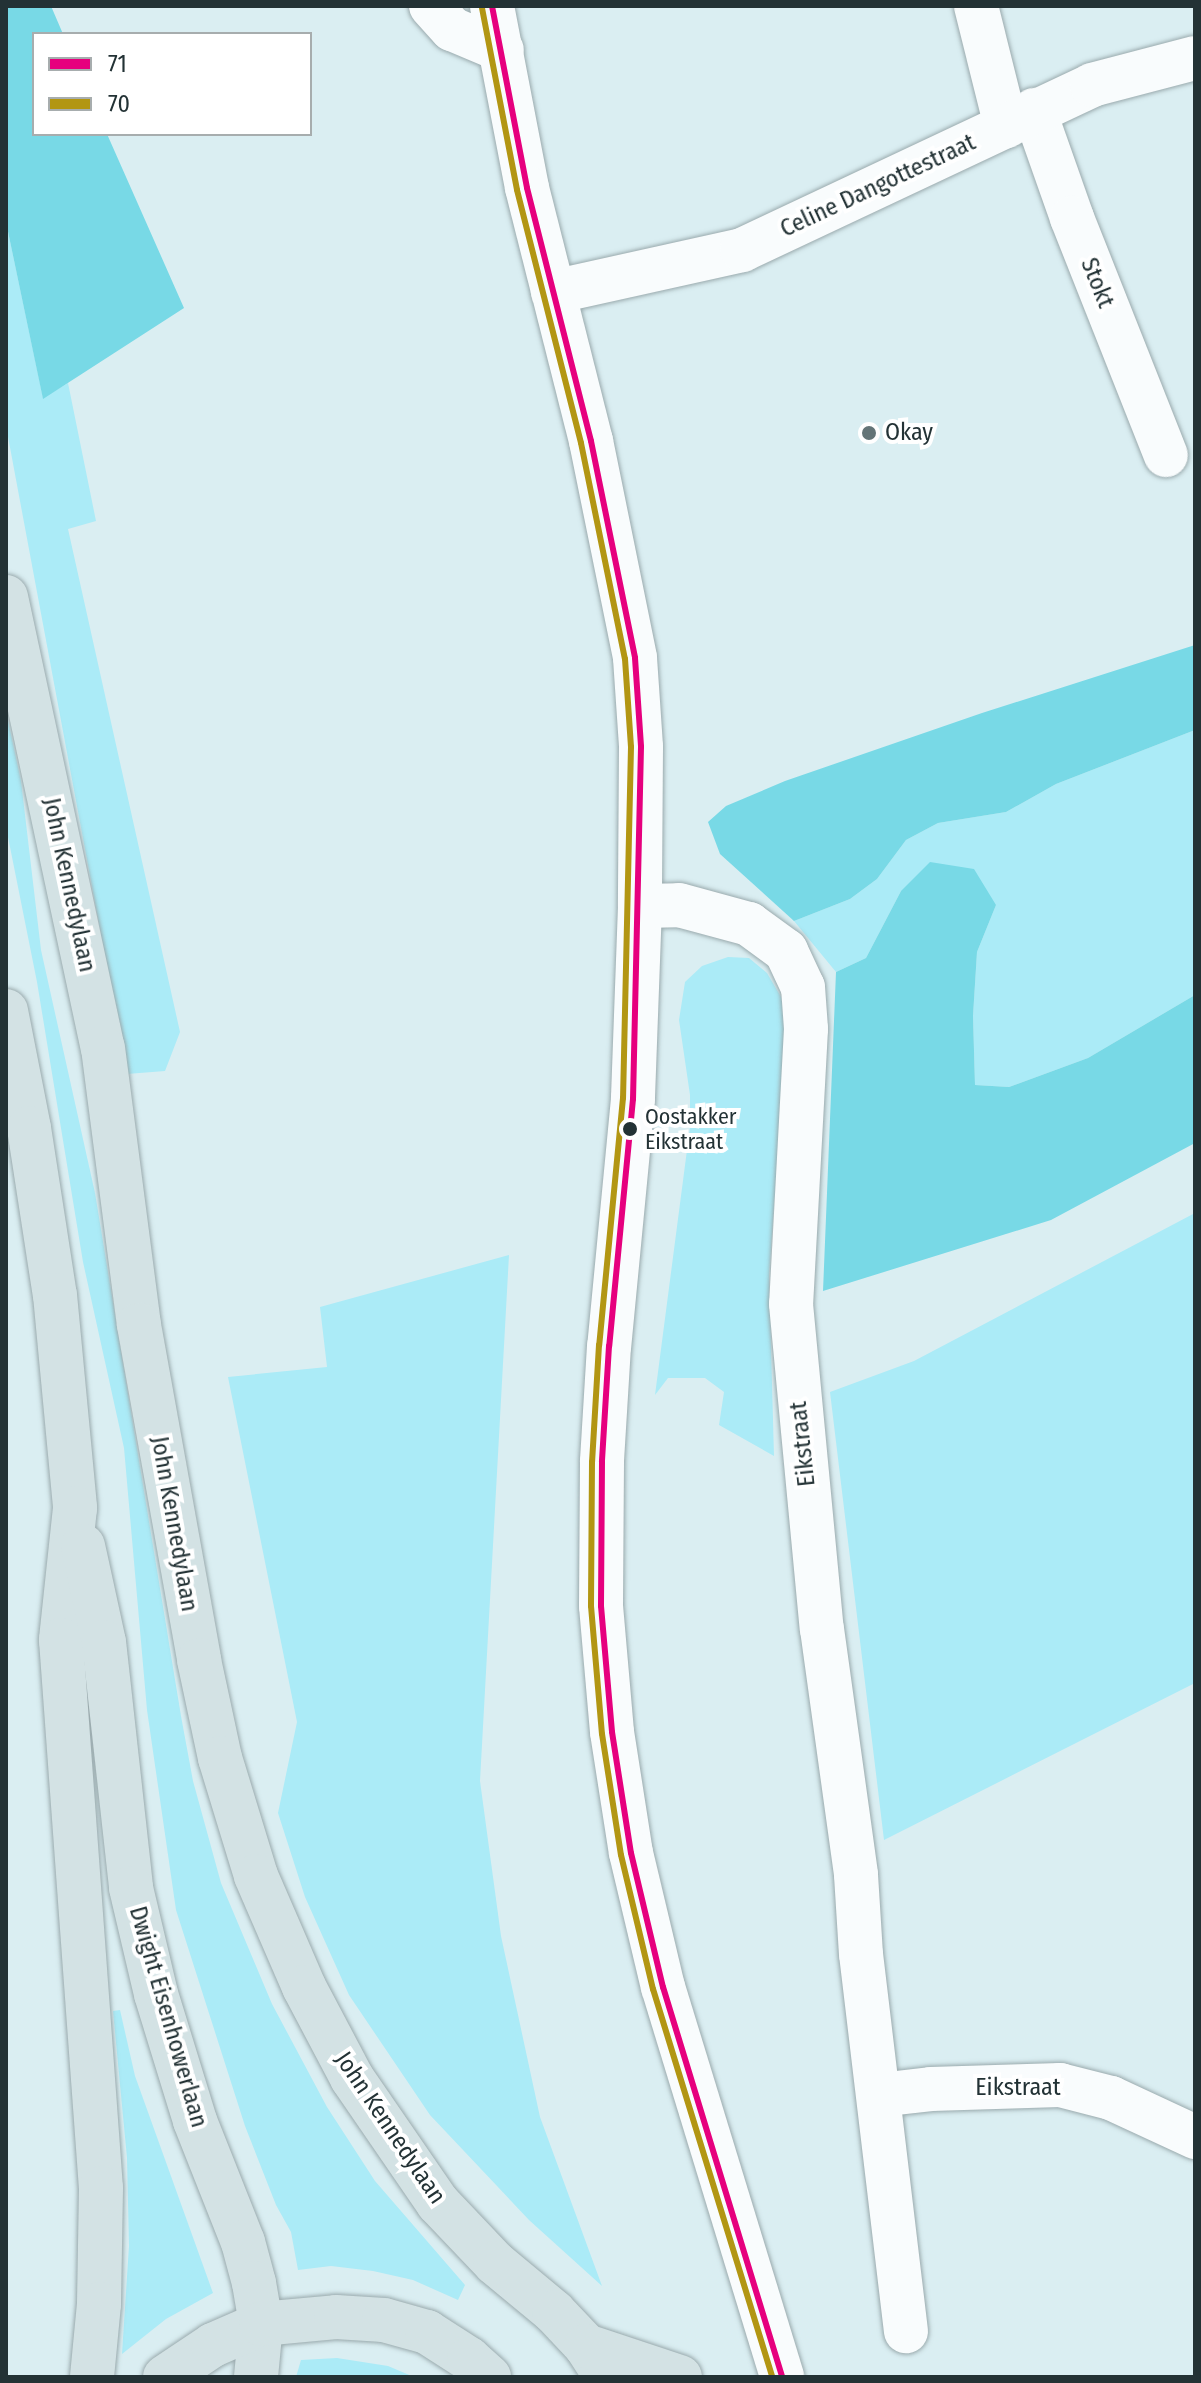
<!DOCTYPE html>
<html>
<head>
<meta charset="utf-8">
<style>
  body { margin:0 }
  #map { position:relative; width:1201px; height:2383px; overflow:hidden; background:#daeef2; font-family:"Fira Sans Condensed",sans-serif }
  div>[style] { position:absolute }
  .green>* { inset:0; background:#abebf7 }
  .forest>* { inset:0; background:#78d9e6 }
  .roads { filter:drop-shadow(0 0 2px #9aaaad) drop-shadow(0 0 2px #9aaaad) }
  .minor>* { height:44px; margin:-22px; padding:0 22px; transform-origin:22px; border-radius:22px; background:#f9fcfd }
  .highway>* { height:44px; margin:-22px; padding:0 22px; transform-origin:22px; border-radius:22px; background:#d3e2e4 }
  .bus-1>* { height:6px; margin:-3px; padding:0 3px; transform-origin:3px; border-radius:3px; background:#e6007e }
  .bus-2>* { height:6px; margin:-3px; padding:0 3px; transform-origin:3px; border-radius:3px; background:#b29613 }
  .dots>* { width:22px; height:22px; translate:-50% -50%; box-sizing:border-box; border:4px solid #fff; border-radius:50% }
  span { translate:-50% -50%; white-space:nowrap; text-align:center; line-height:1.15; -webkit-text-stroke:8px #fff; paint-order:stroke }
  .bus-label { font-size:22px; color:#233235 }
  .left { translate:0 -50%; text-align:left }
  .street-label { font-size:24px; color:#233235 }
  .poi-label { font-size:24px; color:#233235 }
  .frame { position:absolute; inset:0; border:8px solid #233235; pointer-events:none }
  .legend { position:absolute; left:32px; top:32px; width:280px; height:104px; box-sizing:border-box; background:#fff; border:2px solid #a7adae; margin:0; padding:10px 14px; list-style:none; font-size:24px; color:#233235 }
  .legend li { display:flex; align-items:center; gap:16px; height:40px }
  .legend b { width:40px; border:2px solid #a7adae }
</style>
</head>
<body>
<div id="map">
  <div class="green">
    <div style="clip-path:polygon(6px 222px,43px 398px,68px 383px,96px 521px,68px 529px,180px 1032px,165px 1071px,127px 1074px,6px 426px)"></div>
    <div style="clip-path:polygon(6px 711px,21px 781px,41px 950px,95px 1193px,181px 1716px,193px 1781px,221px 1883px,272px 2004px,327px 2107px,375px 2181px,465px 2285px,458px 2300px,413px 2280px,373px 2271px,331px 2266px,298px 2270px,291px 2232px,276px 2205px,245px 2126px,176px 1910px,147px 1710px,124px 1448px,83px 1262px,37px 982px,6px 827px)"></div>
    <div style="clip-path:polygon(1195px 730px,1195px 995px,1088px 1058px,1009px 1087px,975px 1085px,973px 1016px,977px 952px,996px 905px,901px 891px,866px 958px,836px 972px,794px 921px,850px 899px,877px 879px,906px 840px,938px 823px,1006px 812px,1056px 784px)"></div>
    <div style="clip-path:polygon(728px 957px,749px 958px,767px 973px,781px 997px,787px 1026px,769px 1275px,774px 1456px,719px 1425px,724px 1392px,705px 1378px,668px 1378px,655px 1395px,690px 1127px,690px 1095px,679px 1020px,685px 982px,702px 966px)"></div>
    <div style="clip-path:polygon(1195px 1213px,1195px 1683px,884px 1840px,830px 1392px,914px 1361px)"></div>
    <div style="clip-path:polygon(509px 1255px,480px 1781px,501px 1936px,540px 2117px,602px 2286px,529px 2220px,430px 2115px,349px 1995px,305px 1897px,278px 1813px,297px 1722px,228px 1377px,327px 1367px,320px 1307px)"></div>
    <div style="clip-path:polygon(120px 2010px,135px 2076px,213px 2293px,166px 2319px,122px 2354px,129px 2246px,127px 2158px,113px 2011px)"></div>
    <div style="clip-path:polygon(337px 2358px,388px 2366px,414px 2377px,296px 2377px,301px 2360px)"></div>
  </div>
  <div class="forest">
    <div style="clip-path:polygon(6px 6px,51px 6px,63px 34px,34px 34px,34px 134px,107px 134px,184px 308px,43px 399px,6px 222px)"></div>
    <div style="clip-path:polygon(1195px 645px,1195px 730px,1056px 784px,1006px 812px,938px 823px,906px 840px,877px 879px,850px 899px,794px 921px,720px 854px,708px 822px,726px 806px,785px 781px,982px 713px)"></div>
    <div style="clip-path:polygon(930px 862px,974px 869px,996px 905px,977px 952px,973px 1016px,975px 1085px,1009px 1087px,1088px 1058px,1195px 995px,1195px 1143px,1051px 1220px,823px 1291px,836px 972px,866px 958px,901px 891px)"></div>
  </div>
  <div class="roads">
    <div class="minor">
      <div style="left:431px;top:6px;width:31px;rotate:48deg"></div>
      <div style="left:452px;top:29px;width:54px;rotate:22.8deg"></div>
      <div style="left:492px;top:6px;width:185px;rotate:79.1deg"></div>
      <div style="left:527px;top:188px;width:261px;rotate:75.8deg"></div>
      <div style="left:591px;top:441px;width:221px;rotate:78.5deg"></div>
      <div style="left:635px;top:658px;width:89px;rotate:86.1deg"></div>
      <div style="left:641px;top:747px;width:159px;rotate:90.4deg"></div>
      <div style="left:640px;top:906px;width:193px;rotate:92.1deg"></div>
      <div style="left:633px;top:1099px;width:248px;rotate:95.5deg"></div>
      <div style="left:609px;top:1346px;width:116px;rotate:93.5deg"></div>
      <div style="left:602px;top:1462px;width:144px;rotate:90.4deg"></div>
      <div style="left:601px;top:1606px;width:126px;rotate:85deg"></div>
      <div style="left:612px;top:1732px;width:122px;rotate:81.1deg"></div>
      <div style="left:631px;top:1853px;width:138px;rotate:76.6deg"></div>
      <div style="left:663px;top:1987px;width:408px;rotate:73deg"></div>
      <div style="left:976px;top:6px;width:124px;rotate:76deg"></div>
      <div style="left:1034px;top:110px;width:114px;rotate:70.6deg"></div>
      <div style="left:1072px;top:218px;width:255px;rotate:68.4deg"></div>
      <div style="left:553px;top:292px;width:194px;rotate:-12.5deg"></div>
      <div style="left:742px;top:250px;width:387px;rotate:-25.2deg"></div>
      <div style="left:1092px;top:85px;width:106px;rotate:-14.7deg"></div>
      <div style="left:640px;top:906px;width:39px;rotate:-1deg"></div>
      <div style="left:679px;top:905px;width:73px;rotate:15.2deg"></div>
      <div style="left:749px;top:924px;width:46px;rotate:36.1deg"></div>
      <div style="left:786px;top:951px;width:40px;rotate:65deg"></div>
      <div style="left:803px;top:987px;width:42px;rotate:85.9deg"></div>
      <div style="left:806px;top:1029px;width:275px;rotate:93.1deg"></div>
      <div style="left:791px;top:1304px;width:326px;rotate:84.6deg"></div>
      <div style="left:822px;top:1629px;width:248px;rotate:82.1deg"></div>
      <div style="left:856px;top:1875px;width:79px;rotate:86.4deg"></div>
      <div style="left:861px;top:1954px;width:380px;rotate:83.2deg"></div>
      <div style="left:879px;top:2095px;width:52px;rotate:-6.6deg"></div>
      <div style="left:931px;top:2089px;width:129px;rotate:-1.8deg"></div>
      <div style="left:1060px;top:2085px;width:53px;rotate:14.3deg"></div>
      <div style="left:1111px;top:2098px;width:93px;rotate:24.9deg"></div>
    </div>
    <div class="highway">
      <div style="left:6px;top:597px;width:461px;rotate:77.9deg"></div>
      <div style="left:103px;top:1048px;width:279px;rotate:82.6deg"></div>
      <div style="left:139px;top:1325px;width:340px;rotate:79.8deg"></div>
      <div style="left:199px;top:1660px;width:100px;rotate:77.9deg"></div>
      <div style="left:220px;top:1758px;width:123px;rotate:73deg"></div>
      <div style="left:256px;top:1876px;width:121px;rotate:66.6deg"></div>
      <div style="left:304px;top:1987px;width:103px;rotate:62.2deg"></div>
      <div style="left:352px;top:2078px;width:152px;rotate:55.5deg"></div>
      <div style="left:438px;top:2203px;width:83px;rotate:46.5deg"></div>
      <div style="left:495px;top:2263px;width:77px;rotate:39.7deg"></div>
      <div style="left:554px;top:2312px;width:47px;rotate:46.7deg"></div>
      <div style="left:586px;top:2346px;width:37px;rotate:57deg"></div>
      <div style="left:6px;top:1011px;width:119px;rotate:78.9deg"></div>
      <div style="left:29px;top:1128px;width:169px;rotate:81.2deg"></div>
      <div style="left:55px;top:1295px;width:214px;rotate:84.6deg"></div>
      <div style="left:75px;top:1508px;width:133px;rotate:96.1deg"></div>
      <div style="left:61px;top:1640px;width:549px;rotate:85.83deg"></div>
      <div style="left:101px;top:2188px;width:116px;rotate:91deg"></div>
      <div style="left:99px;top:2304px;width:73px;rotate:95.5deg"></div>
      <div style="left:83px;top:1546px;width:98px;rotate:77.7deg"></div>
      <div style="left:104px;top:1642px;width:247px;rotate:83.7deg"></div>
      <div style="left:131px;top:1888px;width:109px;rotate:76.7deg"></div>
      <div style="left:156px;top:1994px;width:133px;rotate:72.9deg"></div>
      <div style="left:195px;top:2121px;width:130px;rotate:68.4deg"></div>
      <div style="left:243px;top:2242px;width:42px;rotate:75deg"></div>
      <div style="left:254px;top:2283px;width:42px;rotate:80.3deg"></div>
      <div style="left:261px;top:2324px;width:53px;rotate:95.4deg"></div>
      <div style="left:586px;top:2346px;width:99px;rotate:18.3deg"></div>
      <div style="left:165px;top:2377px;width:58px;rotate:-33.7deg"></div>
      <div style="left:213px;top:2345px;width:52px;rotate:-23.6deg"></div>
      <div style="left:261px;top:2324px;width:75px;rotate:-5.3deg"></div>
      <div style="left:336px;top:2317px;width:48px;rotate:3.6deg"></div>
      <div style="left:384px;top:2320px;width:45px;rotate:15.6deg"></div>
      <div style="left:427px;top:2332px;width:50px;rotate:32.7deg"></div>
      <div style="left:469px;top:2359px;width:27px;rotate:42deg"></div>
    </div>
  </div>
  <div class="bus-1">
    <div style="left:492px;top:6px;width:185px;rotate:79.1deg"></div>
    <div style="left:527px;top:188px;width:261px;rotate:75.8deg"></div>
    <div style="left:591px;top:441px;width:221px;rotate:78.5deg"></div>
    <div style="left:635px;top:658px;width:89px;rotate:86.1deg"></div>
    <div style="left:641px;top:747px;width:352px;rotate:91.3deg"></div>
    <div style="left:633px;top:1099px;width:248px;rotate:95.5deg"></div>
    <div style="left:609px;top:1346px;width:116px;rotate:93.5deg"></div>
    <div style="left:602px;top:1462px;width:144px;rotate:90.4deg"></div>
    <div style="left:601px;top:1606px;width:126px;rotate:85deg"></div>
    <div style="left:612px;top:1732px;width:122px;rotate:81.1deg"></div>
    <div style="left:631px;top:1853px;width:138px;rotate:76.6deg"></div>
    <div style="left:663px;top:1987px;width:408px;rotate:73deg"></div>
  </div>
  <div class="bus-2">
    <div style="left:482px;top:8px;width:185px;rotate:79.1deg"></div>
    <div style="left:517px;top:190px;width:261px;rotate:75.8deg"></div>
    <div style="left:581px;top:443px;width:220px;rotate:78.5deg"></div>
    <div style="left:625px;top:659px;width:88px;rotate:86.1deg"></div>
    <div style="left:631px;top:747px;width:351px;rotate:91.3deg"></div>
    <div style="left:623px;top:1098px;width:248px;rotate:95.5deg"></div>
    <div style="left:599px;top:1345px;width:117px;rotate:93.4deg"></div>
    <div style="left:592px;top:1462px;width:144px;rotate:90.4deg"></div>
    <div style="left:591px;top:1606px;width:128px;rotate:85.1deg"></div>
    <div style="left:602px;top:1734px;width:122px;rotate:81.1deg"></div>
    <div style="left:621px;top:1855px;width:138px;rotate:76.6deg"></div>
    <div style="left:653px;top:1989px;width:406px;rotate:72.9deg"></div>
  </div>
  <div class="dots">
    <div style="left:869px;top:433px;background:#637477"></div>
    <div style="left:630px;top:1129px;background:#233235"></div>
  </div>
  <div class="bus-label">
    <span class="left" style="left:645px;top:1129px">Oostakker<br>Eikstraat</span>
  </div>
  <div class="street-label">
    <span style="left:878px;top:186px;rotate:-25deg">Celine Dangottestraat</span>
    <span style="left:1097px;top:283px;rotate:68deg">Stokt</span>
    <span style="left:69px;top:885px;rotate:78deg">John Kennedylaan</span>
    <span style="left:803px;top:1444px;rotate:-96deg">Eikstraat</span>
    <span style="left:174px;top:1524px;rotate:80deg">John Kennedylaan</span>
    <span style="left:168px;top:2017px;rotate:74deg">Dwight Eisenhowerlaan</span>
    <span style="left:1018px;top:2088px">Eikstraat</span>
    <span style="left:390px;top:2128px;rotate:56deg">John Kennedylaan</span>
  </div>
  <div class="poi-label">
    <span class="left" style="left:885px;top:433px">Okay</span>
  </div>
  <div class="frame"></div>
  <ul class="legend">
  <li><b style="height:10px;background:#e6007e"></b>71</li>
  <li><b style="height:10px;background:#b29613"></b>70</li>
  </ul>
</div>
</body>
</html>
